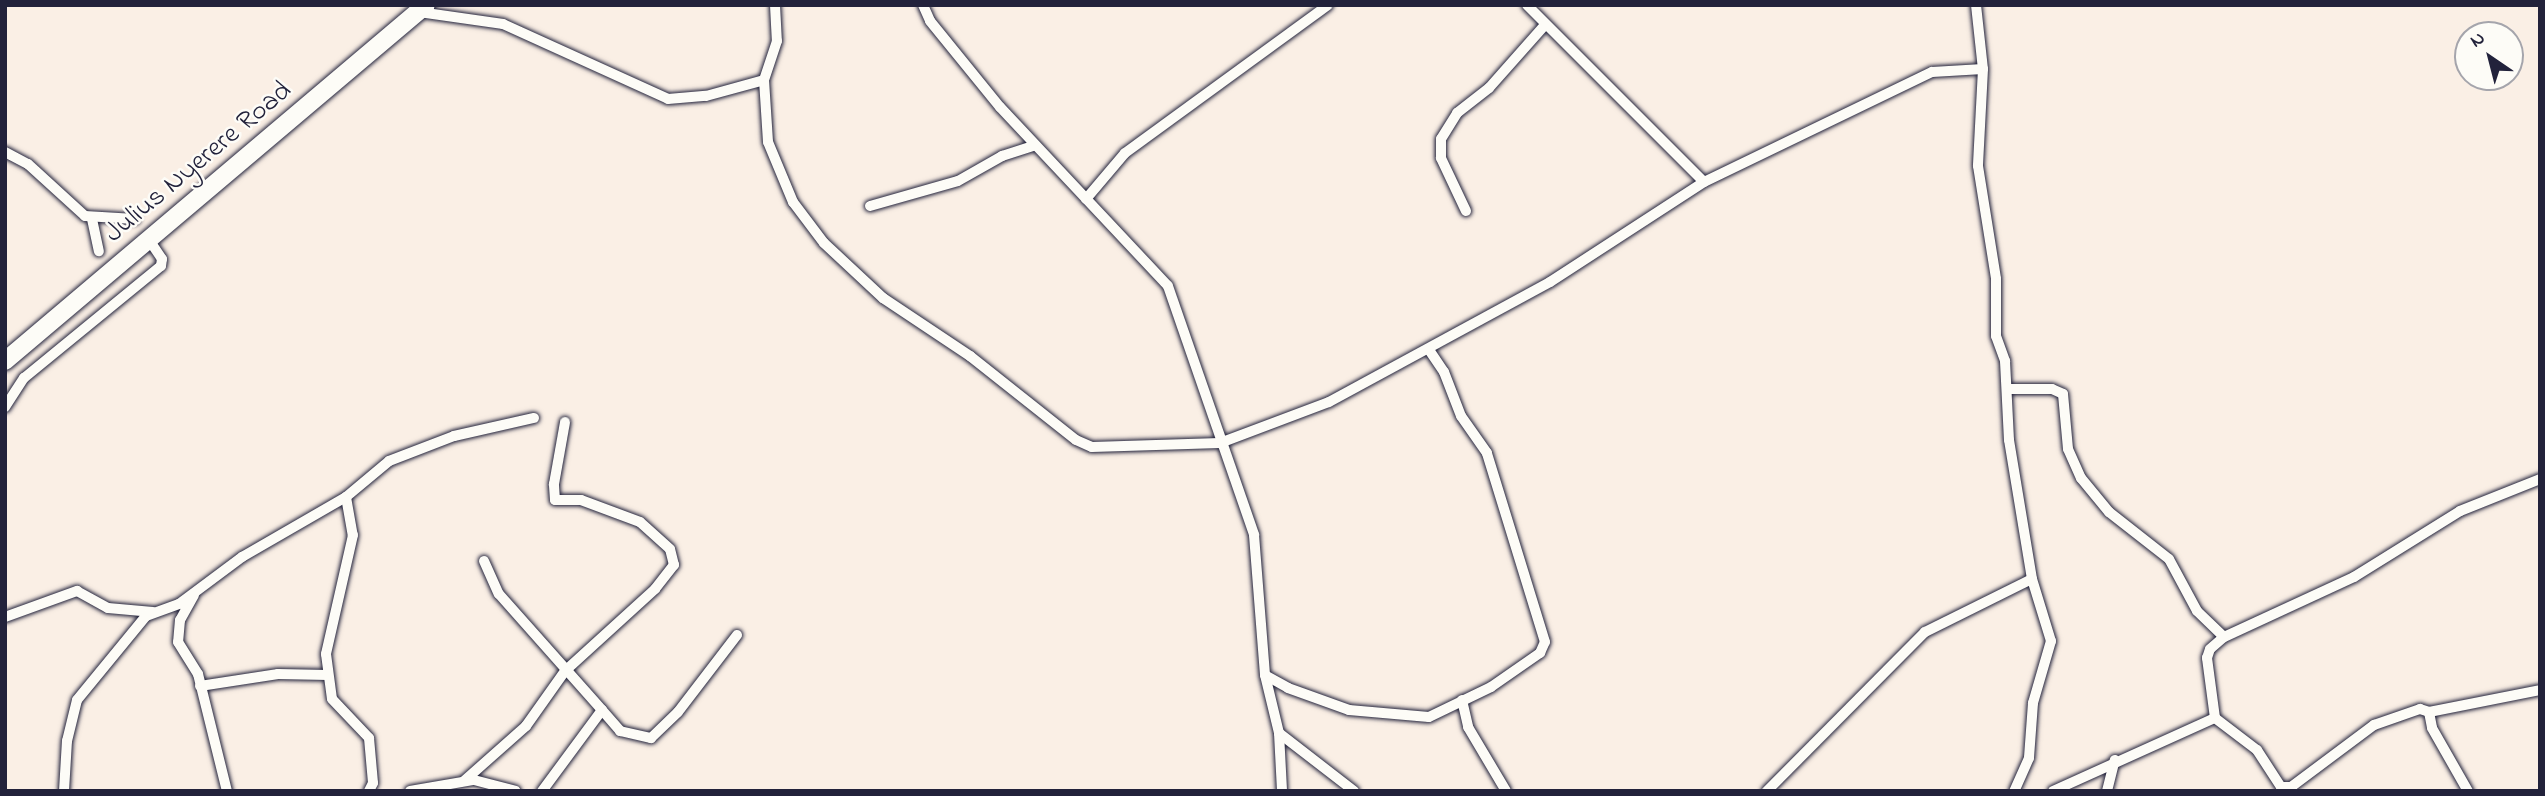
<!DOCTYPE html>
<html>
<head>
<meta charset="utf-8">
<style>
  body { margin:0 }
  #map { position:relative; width:2545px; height:796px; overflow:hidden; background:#faefe5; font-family:"Indie Flower",sans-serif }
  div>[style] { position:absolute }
  .roads { filter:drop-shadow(0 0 2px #22223b) drop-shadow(0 0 2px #22223b) }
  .street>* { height:10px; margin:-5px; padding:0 5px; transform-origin:5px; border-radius:5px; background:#fdfcf7 }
  .highway>* { height:18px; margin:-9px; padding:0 9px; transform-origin:9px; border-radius:9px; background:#fdfcf7 }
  span { translate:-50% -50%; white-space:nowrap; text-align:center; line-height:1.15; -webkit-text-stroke:5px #fdfcf7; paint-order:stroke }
  .street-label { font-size:28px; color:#22223b }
  .frame { position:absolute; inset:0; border:7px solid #22223b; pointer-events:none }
  .north { position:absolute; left:2454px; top:21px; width:70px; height:70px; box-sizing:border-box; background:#fdfcf7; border:2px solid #a5a5ac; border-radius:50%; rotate:325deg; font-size:19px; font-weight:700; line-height:28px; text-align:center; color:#22223b }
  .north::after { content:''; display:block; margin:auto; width:24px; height:32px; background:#22223b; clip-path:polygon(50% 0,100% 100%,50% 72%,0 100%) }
</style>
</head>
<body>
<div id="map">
  <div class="roads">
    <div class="street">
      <div style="left:775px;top:5px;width:36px;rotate:87deg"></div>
      <div style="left:777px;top:41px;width:41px;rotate:108.4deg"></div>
      <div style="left:764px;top:80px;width:62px;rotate:86.3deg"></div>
      <div style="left:768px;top:142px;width:65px;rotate:67.4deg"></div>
      <div style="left:793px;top:202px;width:51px;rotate:52.9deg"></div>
      <div style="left:824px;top:243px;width:81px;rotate:43deg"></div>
      <div style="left:883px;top:298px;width:105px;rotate:33.7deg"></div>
      <div style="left:970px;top:356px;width:135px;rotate:38.4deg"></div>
      <div style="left:1076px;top:440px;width:17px;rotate:24deg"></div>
      <div style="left:1092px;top:447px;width:128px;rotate:-1.8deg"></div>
      <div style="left:1220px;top:443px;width:116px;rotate:-20.6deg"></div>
      <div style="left:1329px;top:402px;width:251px;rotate:-28.5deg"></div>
      <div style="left:1550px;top:282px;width:184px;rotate:-33deg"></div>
      <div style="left:923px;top:5px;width:17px;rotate:66deg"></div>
      <div style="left:930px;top:21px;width:111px;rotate:50.9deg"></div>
      <div style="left:1000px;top:107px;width:245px;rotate:46.8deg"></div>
      <div style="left:1168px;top:286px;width:263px;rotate:70.9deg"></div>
      <div style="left:1254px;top:535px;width:140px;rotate:85.5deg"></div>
      <div style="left:1265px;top:675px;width:60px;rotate:76.4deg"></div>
      <div style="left:1279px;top:733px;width:58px;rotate:87deg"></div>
      <div style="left:1527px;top:5px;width:250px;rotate:45deg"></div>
      <div style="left:1704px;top:182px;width:253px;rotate:-25.8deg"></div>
      <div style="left:1932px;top:72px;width:51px;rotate:-3.4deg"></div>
      <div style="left:1976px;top:5px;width:64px;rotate:83.8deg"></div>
      <div style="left:1983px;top:69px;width:97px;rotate:93deg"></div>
      <div style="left:1978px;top:166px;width:114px;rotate:80.9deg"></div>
      <div style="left:1996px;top:279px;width:57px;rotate:90deg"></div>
      <div style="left:1996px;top:336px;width:27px;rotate:70deg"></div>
      <div style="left:2005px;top:361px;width:79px;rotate:87.1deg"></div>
      <div style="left:2009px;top:440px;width:141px;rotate:80.6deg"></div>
      <div style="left:2032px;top:579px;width:65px;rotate:73deg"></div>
      <div style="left:2051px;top:641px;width:65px;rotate:106.2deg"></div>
      <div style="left:2033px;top:703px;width:55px;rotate:94.2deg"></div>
      <div style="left:2029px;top:758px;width:36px;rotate:114deg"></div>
      <div style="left:419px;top:12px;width:85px;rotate:8.1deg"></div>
      <div style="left:503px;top:24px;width:181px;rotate:24.4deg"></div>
      <div style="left:668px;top:99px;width:38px;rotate:-5deg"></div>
      <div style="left:706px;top:96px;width:60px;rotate:-15.4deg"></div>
      <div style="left:5px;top:152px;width:26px;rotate:28deg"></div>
      <div style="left:28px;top:164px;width:77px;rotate:42.4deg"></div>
      <div style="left:85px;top:216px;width:50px;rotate:3.4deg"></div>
      <div style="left:1086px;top:199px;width:60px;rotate:-49.7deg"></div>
      <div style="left:1125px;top:153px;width:251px;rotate:-36.1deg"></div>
      <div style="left:870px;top:206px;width:91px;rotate:-15.9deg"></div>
      <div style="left:958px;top:181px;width:51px;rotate:-29.6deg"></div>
      <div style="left:1002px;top:156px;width:35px;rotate:-18deg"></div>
      <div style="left:1466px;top:211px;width:59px;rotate:-115.3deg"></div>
      <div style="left:1441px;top:158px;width:19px;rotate:-90deg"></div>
      <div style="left:1441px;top:139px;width:31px;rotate:-58deg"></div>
      <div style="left:1457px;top:113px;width:41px;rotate:-38deg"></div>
      <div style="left:1489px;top:88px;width:83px;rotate:-48.4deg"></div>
      <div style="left:92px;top:219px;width:33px;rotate:78deg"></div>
      <div style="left:2009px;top:389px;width:43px"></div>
      <div style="left:2052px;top:389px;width:12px;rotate:24deg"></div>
      <div style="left:2063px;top:394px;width:55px;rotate:84.8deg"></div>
      <div style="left:2068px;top:449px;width:32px;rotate:66deg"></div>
      <div style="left:2081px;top:478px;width:44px;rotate:50.5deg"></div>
      <div style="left:2109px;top:512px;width:76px;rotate:38.1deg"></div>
      <div style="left:2169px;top:559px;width:59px;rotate:61.7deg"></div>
      <div style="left:2197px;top:611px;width:37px;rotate:44deg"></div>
      <div style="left:5px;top:407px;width:35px;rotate:-57deg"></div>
      <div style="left:24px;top:378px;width:177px;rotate:-39.3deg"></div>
      <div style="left:161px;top:266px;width:7px;rotate:-82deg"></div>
      <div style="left:162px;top:259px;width:23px;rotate:-124deg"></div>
      <div style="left:346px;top:497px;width:39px;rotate:80deg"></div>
      <div style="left:353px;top:535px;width:122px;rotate:102.8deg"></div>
      <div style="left:326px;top:654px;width:45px;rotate:82.4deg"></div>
      <div style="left:332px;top:699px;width:54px;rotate:46.5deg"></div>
      <div style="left:369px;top:738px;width:45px;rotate:84.9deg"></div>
      <div style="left:373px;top:783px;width:9px;rotate:117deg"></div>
      <div style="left:484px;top:561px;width:36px;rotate:66deg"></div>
      <div style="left:499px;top:594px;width:155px;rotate:48.4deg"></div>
      <div style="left:602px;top:710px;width:101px;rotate:126.5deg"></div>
      <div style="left:194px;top:595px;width:29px;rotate:119deg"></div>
      <div style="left:180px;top:620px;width:22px;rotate:95deg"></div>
      <div style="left:178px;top:642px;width:38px;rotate:58deg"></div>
      <div style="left:198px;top:674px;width:121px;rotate:76.1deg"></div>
      <div style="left:5px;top:617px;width:77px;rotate:-19.9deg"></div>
      <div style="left:77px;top:591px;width:35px;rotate:29deg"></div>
      <div style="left:108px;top:608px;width:45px;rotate:5.1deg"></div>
      <div style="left:1265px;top:675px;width:26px;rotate:29deg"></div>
      <div style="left:1288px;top:688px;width:65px;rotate:19.8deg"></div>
      <div style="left:1349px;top:710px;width:80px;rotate:5deg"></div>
      <div style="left:1429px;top:717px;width:69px;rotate:-25.8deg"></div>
      <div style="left:1491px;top:687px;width:60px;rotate:-34.8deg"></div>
      <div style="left:1540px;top:653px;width:12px;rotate:-66deg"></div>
      <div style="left:1545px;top:642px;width:198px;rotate:-107.1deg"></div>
      <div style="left:1487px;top:453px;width:45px;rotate:-125.1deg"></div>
      <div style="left:1461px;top:416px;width:47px;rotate:-111.1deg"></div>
      <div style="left:1444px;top:372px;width:27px;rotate:-124deg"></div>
      <div style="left:200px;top:686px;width:79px;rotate:-8.7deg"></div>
      <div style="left:278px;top:674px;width:50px;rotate:1.1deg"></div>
      <div style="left:1462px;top:700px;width:28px;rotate:77deg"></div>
      <div style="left:1468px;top:727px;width:74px;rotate:59.3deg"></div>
      <div style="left:602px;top:710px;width:28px;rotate:49deg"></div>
      <div style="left:620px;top:731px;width:32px;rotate:13deg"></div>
      <div style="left:651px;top:738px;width:37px;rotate:-44deg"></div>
      <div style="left:678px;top:712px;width:97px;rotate:-52.5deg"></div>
      <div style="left:2429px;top:712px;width:113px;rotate:-11.2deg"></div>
      <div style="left:2215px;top:718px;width:61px;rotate:-97.6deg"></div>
      <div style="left:2207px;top:658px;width:9px;rotate:-72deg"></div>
      <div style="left:2210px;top:649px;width:18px;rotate:-41deg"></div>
      <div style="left:2224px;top:637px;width:143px;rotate:-24.8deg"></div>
      <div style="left:2354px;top:577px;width:125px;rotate:-31.9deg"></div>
      <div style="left:2460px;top:511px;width:86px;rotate:-21.8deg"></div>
      <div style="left:1279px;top:733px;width:95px;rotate:37.7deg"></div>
      <div style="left:464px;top:781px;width:83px;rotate:-41.6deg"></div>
      <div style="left:526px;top:726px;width:67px;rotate:-54.7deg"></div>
      <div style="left:565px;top:671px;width:122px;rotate:-42.3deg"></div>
      <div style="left:655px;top:589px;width:31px;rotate:-52deg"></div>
      <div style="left:674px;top:565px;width:16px;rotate:-104deg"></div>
      <div style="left:670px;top:549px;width:40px;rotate:-138deg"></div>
      <div style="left:640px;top:522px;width:63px;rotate:-159.6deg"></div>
      <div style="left:581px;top:500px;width:26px;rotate:180deg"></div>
      <div style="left:555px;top:500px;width:16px;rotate:-94deg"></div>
      <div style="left:554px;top:484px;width:63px;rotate:-79.9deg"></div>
      <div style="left:64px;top:791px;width:50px;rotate:-86.6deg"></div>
      <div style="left:67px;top:741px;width:42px;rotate:-76.3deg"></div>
      <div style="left:77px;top:700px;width:109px;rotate:-50.6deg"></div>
      <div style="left:146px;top:616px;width:35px;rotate:-20deg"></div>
      <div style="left:179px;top:604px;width:79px;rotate:-36.7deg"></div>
      <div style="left:242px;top:557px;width:120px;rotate:-30deg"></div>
      <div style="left:346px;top:497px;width:56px;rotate:-39.9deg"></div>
      <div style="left:389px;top:461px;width:70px;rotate:-21deg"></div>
      <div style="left:454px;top:436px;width:82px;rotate:-12.7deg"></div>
      <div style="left:410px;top:791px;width:65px;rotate:-9.8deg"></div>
      <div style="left:474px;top:780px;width:43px;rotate:14.7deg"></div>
      <div style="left:1767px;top:791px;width:224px;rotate:-45.2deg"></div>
      <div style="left:1925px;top:632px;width:119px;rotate:-26.4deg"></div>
      <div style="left:2053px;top:791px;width:178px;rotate:-24.3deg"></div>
      <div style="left:2215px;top:718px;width:53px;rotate:37.3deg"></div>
      <div style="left:2257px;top:750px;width:44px;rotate:57deg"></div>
      <div style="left:2281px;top:787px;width:10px"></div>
      <div style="left:2291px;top:787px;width:104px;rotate:-36.8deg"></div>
      <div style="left:2374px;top:725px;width:49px;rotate:-19.2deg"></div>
      <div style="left:2420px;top:709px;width:9px;rotate:18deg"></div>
      <div style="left:2429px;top:712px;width:16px;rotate:79deg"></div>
      <div style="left:2432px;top:728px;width:73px;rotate:60.3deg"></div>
      <div style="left:2107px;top:791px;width:32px;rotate:-76deg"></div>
    </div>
    <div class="highway">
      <div style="left:5px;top:361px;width:551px;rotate:-40.22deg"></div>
    </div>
  </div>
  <div class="street-label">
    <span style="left:199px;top:163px;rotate:-40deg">Julius Nyerere Road</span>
  </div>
  <div class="frame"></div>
  <div class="north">N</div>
</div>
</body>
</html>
